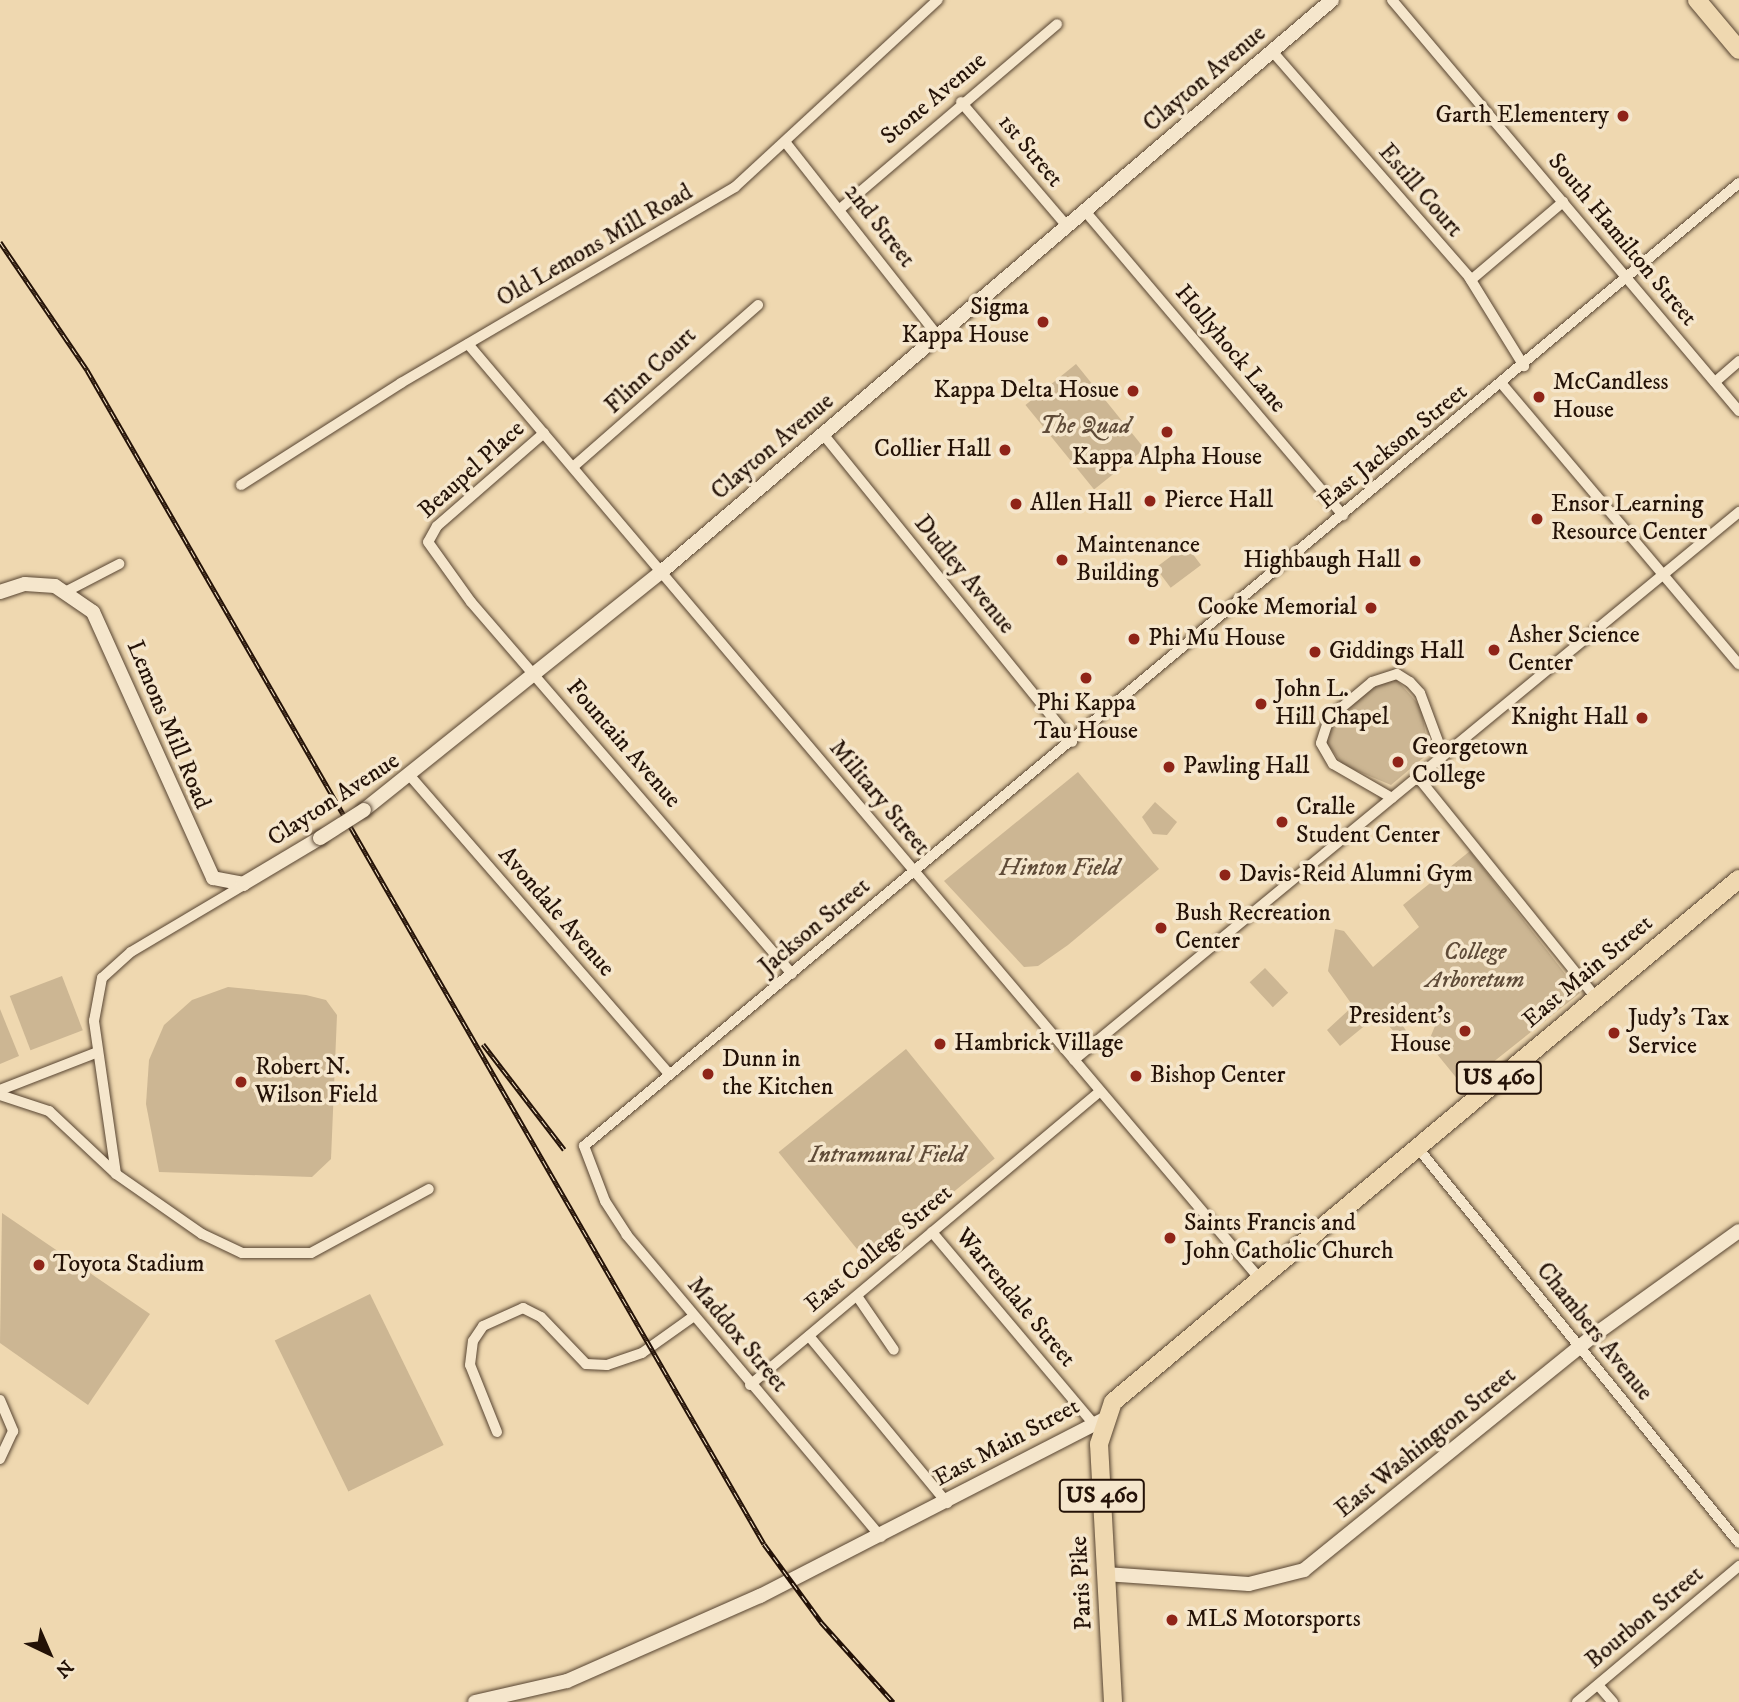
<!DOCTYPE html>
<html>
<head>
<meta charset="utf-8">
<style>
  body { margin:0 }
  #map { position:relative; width:1739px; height:1702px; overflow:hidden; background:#efd8b0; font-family:"IM FELL DW Pica",serif }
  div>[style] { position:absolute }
  .green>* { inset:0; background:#ccb693; transform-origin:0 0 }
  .roads { filter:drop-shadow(0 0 2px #574431) drop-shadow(0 0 2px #574431) }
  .minor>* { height:10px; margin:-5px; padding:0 5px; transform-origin:5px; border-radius:5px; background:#f5e6cc }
  .tertiary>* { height:14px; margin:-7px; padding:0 7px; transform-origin:7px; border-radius:7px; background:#f5e6cc }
  .primary>* { height:18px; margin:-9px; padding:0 9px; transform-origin:9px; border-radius:9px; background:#efd8b0 }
  .rail>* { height:5px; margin-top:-2.5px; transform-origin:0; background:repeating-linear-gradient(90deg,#f5e6cc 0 8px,#241207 0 16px); box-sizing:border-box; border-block:2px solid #241207 }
  .bridges { filter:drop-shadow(0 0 2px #574431) drop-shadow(0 0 2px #574431) }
  .tertiary-bridge>* { height:14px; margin:-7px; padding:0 7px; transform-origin:7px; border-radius:7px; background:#f5e6cc }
  .dots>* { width:19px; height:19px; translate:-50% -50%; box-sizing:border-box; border:4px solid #f5e6cc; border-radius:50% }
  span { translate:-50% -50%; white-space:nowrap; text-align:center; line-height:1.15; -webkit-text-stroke:7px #f5e6cc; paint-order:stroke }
  .shield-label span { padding:2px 5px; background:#f5e6cc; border:2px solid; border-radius:5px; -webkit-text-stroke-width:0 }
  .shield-label { font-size:23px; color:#241207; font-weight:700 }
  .street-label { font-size:24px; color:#241207 }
  .poi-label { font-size:24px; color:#241207 }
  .right { translate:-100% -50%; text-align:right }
  .left { translate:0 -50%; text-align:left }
  .park-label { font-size:24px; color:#5f4b38; font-style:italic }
  .north { position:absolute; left:14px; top:1618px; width:70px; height:70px; -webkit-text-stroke:5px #f5e6cc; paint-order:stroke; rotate:136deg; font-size:19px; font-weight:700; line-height:28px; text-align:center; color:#241207 }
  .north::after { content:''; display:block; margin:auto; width:24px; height:32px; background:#241207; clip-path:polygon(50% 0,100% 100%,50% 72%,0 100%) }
</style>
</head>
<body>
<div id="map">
  <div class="green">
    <div style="left:1076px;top:364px;width:109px;height:65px;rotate:51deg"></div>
    <div style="left:1186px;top:545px;width:25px;height:38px;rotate:53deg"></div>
    <div style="clip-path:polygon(1396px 679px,1421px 707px,1429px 753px,1391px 785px,1343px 765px,1326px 742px,1329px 725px,1378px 683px)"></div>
    <div style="clip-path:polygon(1078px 772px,1159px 869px,1068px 945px,1038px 966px,1024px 967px,944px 881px)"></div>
    <div style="clip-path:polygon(1155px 802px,1177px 822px,1167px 835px,1153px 834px,1142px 817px)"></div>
    <div style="clip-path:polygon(1470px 851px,1580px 993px,1463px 1086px,1428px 1043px,1435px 1026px,1430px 1018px,1416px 1010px,1401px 1023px,1407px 1032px,1399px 1038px,1379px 1014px,1340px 1046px,1327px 1030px,1353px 1006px,1328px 971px,1335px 929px,1344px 931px,1373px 967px,1419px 927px,1403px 905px)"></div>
    <div style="left:1265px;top:968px;width:34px;height:21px;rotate:47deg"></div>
    <div style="left:62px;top:976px;width:58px;height:56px;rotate:69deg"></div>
    <div style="clip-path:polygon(228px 987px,306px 995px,326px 1000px,337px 1015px,331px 1159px,312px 1177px,159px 1172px,146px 1104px,149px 1060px,164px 1025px,192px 1000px)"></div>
    <div style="clip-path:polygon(0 1009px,19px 1056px,0 1064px)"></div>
    <div style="left:906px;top:1049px;width:141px;height:164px;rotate:51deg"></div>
    <div style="clip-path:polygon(2px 1213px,150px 1314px,88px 1405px,0 1343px)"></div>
    <div style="left:370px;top:1294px;width:168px;height:106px;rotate:64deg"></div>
  </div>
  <div class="roads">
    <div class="minor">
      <div style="left:1392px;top:0;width:538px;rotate:49.83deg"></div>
      <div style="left:1272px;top:51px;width:300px;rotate:48.9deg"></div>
      <div style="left:1469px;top:277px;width:105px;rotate:58.3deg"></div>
      <div style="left:961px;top:102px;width:163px;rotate:49.5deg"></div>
      <div style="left:786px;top:143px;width:246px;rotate:51.8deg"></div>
      <div style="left:840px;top:209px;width:285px;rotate:-40.4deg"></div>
      <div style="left:1085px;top:211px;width:399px;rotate:49.7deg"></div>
      <div style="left:1471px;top:280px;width:121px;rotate:-40.3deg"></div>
      <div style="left:468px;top:344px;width:1224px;rotate:49.74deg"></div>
      <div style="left:1715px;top:382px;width:32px;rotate:-41deg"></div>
      <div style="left:1502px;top:384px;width:367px;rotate:49.8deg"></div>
      <div style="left:544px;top:433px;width:142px;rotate:139deg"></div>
      <div style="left:437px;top:526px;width:18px;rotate:119deg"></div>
      <div style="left:428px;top:542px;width:74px;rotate:54.4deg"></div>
      <div style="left:471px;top:602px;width:491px;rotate:49.2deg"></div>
      <div style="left:823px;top:434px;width:396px;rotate:51deg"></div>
      <div style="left:573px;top:467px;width:246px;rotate:-41.2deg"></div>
      <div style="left:241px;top:485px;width:190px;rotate:-32.5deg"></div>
      <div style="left:401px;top:383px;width:387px;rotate:-30.4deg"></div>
      <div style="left:735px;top:187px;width:276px;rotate:-42.7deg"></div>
      <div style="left:67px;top:591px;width:59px;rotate:-27.4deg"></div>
      <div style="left:1417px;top:776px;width:285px;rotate:51.1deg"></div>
      <div style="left:411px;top:777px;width:393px;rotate:49deg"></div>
      <div style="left:1392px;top:798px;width:68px;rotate:-150deg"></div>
      <div style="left:1333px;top:764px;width:24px;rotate:-120deg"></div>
      <div style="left:1321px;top:743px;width:26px;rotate:-72deg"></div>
      <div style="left:1329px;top:718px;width:56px;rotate:-39.9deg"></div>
      <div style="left:1372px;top:682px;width:26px;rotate:-18deg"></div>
      <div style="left:1397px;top:674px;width:15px;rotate:32deg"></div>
      <div style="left:1410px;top:682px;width:15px;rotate:48deg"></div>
      <div style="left:1420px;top:693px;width:66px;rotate:69.6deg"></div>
      <div style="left:1074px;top:1060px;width:862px;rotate:-39.49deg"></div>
      <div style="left:0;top:1090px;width:105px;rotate:-21.2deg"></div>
      <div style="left:0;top:1095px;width:52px;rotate:18.1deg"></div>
      <div style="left:49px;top:1111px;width:92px;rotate:43.2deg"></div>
      <div style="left:116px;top:1174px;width:105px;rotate:34.9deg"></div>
      <div style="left:202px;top:1234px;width:44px;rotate:25.4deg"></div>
      <div style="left:242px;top:1253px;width:69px"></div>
      <div style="left:311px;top:1253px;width:134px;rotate:-28.5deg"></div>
      <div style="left:1417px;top:1147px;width:510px;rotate:50.88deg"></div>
      <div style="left:116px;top:1174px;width:155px;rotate:-98.2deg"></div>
      <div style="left:94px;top:1021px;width:44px;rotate:-79.5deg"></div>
      <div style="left:102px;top:978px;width:39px;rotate:-42deg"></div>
      <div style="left:131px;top:952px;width:135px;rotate:-30.7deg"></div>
      <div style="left:932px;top:1232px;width:250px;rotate:49.9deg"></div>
      <div style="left:857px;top:1296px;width:65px;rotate:55.6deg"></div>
      <div style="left:809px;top:1336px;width:217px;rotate:50.4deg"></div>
      <div style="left:750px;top:1385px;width:457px;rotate:-40deg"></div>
      <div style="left:0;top:1400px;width:34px;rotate:67deg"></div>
      <div style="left:13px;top:1431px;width:31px;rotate:115deg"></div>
      <div style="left:497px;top:1432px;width:72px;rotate:-111.9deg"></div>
      <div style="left:470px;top:1365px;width:24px;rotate:-83deg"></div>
      <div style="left:473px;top:1341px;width:18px;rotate:-56deg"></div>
      <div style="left:483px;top:1326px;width:44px;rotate:-24.2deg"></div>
      <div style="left:523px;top:1308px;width:20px;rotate:27deg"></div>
      <div style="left:541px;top:1317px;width:65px;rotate:46.2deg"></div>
      <div style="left:586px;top:1364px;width:21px;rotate:3deg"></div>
      <div style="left:607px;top:1365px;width:37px;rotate:-19deg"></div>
      <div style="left:642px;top:1353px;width:64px;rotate:-35.4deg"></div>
      <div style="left:881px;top:1537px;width:395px;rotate:-130.1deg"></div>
      <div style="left:627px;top:1235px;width:40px;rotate:-122.9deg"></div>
      <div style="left:605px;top:1201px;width:59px;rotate:-110.9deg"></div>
      <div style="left:584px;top:1146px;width:1504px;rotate:-39.82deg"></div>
      <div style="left:1598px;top:1685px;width:23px;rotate:49deg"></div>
      <div style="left:1577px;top:1702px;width:212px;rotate:-40deg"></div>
    </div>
    <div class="tertiary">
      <div style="left:0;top:592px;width:26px;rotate:-18deg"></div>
      <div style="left:25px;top:584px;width:30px;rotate:4deg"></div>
      <div style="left:55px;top:586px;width:46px;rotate:34.4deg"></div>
      <div style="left:93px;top:612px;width:292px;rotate:65.7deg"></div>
      <div style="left:213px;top:878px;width:31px;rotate:11deg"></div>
      <div style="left:243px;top:884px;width:90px;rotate:-30.9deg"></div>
      <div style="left:364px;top:810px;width:379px;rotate:-38.7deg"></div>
      <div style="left:660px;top:573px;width:883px;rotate:-40.45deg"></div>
      <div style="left:1105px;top:1574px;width:144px;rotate:4deg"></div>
      <div style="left:1249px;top:1584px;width:57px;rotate:-14.3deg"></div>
      <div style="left:1304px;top:1570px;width:368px;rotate:-39deg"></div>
      <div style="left:1590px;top:1338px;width:183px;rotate:-35.7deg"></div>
      <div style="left:475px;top:1702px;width:94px;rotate:-12.9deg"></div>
      <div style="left:567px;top:1681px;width:211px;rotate:-23.8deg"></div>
      <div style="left:760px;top:1596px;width:386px;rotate:-27.2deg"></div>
    </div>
    <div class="primary">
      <div style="left:1697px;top:0;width:65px;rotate:50deg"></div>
      <div style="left:1113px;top:1702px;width:258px;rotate:-93.1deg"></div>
      <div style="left:1099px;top:1444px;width:44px;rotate:-71.6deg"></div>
      <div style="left:1113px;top:1402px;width:816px;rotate:-39.88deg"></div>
    </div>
  </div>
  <div class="rail">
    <div style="left:0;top:242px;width:155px;rotate:55.8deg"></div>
    <div style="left:87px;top:370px;width:1355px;rotate:60.03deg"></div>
    <div style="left:764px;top:1544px;width:97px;rotate:53.8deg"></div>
    <div style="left:821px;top:1622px;width:108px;rotate:48deg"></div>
    <div style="left:483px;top:1044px;width:133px;rotate:52.4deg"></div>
  </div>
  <div class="bridges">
    <div class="tertiary-bridge">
      <div style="left:320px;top:838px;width:52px;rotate:-32.5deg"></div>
    </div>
  </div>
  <div class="dots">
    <div style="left:1623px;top:116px;background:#8f2418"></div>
    <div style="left:1043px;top:322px;background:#8f2418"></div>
    <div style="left:1133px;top:391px;background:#8f2418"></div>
    <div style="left:1539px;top:397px;background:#8f2418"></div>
    <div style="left:1167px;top:432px;background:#8f2418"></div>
    <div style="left:1005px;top:450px;background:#8f2418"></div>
    <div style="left:1150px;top:501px;background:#8f2418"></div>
    <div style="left:1016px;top:504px;background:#8f2418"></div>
    <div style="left:1537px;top:519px;background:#8f2418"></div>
    <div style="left:1062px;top:560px;background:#8f2418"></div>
    <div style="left:1415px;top:561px;background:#8f2418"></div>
    <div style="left:1371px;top:608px;background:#8f2418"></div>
    <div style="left:1134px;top:639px;background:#8f2418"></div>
    <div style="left:1494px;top:650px;background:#8f2418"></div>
    <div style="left:1315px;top:652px;background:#8f2418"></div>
    <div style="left:1086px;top:678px;background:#8f2418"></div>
    <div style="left:1261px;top:704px;background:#8f2418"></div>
    <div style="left:1642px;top:718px;background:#8f2418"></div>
    <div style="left:1398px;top:762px;background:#8f2418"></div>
    <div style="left:1169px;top:767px;background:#8f2418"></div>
    <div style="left:1282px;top:822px;background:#8f2418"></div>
    <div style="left:1225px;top:875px;background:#8f2418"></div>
    <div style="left:1161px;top:928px;background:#8f2418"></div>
    <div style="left:1465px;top:1031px;background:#8f2418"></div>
    <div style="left:1614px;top:1033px;background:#8f2418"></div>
    <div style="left:940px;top:1044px;background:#8f2418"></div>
    <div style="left:708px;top:1074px;background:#8f2418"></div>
    <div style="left:1136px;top:1076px;background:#8f2418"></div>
    <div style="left:241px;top:1082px;background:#8f2418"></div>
    <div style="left:1170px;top:1238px;background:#8f2418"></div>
    <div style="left:39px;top:1265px;background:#8f2418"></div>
    <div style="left:1172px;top:1620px;background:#8f2418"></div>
  </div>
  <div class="shield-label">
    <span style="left:1499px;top:1078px">US 460</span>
    <span style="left:1102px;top:1496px">US 460</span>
  </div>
  <div class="street-label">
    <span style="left:1205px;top:79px;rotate:-40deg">Clayton Avenue</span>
    <span style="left:934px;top:99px;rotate:-40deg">Stone Avenue</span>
    <span style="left:1030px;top:151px;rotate:50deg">1st Street</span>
    <span style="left:1420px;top:191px;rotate:49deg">Estill Court</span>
    <span style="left:879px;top:226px;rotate:52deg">2nd Street</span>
    <span style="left:1622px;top:240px;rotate:50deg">South Hamilton Street</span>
    <span style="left:595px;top:246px;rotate:-30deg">Old Lemons Mill Road</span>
    <span style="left:1230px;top:349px;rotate:50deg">Hollyhock Lane</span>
    <span style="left:651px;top:371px;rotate:-43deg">Flinn Court</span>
    <span style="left:773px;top:447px;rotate:-40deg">Clayton Avenue</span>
    <span style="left:1393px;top:447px;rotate:-39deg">East Jackson Street</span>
    <span style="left:472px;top:470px;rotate:-42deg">Beaupel Place</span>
    <span style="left:964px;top:575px;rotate:51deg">Dudley Avenue</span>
    <span style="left:168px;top:725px;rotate:67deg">Lemons Mill Road</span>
    <span style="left:623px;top:744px;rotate:49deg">Fountain Avenue</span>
    <span style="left:879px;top:798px;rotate:50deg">Military Street</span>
    <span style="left:334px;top:800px;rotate:-33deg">Clayton Avenue</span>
    <span style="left:556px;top:912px;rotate:49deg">Avondale Avenue</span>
    <span style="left:815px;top:927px;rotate:-40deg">Jackson Street</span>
    <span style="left:1588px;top:972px;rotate:-40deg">East Main Street</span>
    <span style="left:879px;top:1249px;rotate:-40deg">East College Street</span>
    <span style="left:1015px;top:1298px;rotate:50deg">Warrendale Street</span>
    <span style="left:1594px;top:1332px;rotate:51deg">Chambers Avenue</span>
    <span style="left:737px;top:1335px;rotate:50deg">Maddox Street</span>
    <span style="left:1007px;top:1443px;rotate:-28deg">East Main Street</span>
    <span style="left:1426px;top:1443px;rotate:-39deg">East Washington Street</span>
    <span style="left:1082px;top:1583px;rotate:-93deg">Paris Pike</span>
    <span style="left:1645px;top:1618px;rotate:-40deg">Bourbon Street</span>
  </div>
  <div class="poi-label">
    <span class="right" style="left:1609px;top:116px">Garth Elementery</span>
    <span class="right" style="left:1029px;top:322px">Sigma<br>Kappa House</span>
    <span class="left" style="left:1553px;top:397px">McCandless<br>House</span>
    <span class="right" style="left:1119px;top:391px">Kappa Delta Hosue</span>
    <span class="right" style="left:991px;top:450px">Collier Hall</span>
    <span style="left:1167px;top:458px">Kappa Alpha House</span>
    <span class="left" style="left:1164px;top:501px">Pierce Hall</span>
    <span class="left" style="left:1030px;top:504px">Allen Hall</span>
    <span class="left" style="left:1551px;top:519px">Ensor Learning<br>Resource Center</span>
    <span class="left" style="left:1076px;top:560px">Maintenance<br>Building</span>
    <span class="right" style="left:1401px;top:561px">Highbaugh Hall</span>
    <span class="right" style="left:1357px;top:608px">Cooke Memorial</span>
    <span class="left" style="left:1508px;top:650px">Asher Science<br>Center</span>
    <span class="left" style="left:1148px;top:639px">Phi Mu House</span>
    <span class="left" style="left:1329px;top:652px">Giddings Hall</span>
    <span class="left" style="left:1275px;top:704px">John L.<br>Hill Chapel</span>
    <span style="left:1086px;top:718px">Phi Kappa<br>Tau House</span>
    <span class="right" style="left:1628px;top:718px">Knight Hall</span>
    <span class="left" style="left:1412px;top:762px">Georgetown<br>College</span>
    <span class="left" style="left:1183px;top:767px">Pawling Hall</span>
    <span class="left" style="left:1296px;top:822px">Cralle<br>Student Center</span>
    <span class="left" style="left:1239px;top:875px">Davis-Reid Alumni Gym</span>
    <span class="left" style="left:1175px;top:928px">Bush Recreation<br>Center</span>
    <span class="right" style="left:1451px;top:1031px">President's<br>House</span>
    <span class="left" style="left:1628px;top:1033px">Judy's Tax<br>Service</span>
    <span class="left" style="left:954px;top:1044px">Hambrick Village</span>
    <span class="left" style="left:722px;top:1074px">Dunn in<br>the Kitchen</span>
    <span class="left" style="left:255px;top:1082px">Robert N.<br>Wilson Field</span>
    <span class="left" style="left:1150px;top:1076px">Bishop Center</span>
    <span class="left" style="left:1184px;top:1238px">Saints Francis and<br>John Catholic Church</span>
    <span class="left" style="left:53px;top:1265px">Toyota Stadium</span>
    <span class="left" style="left:1186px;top:1620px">MLS Motorsports</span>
  </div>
  <div class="park-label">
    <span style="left:1085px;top:427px">The Quad</span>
    <span style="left:1059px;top:869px">Hinton Field</span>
    <span style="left:1475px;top:967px">College<br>Arboretum</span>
    <span style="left:887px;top:1156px">Intramural Field</span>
  </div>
  <div class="north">N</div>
</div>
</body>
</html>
